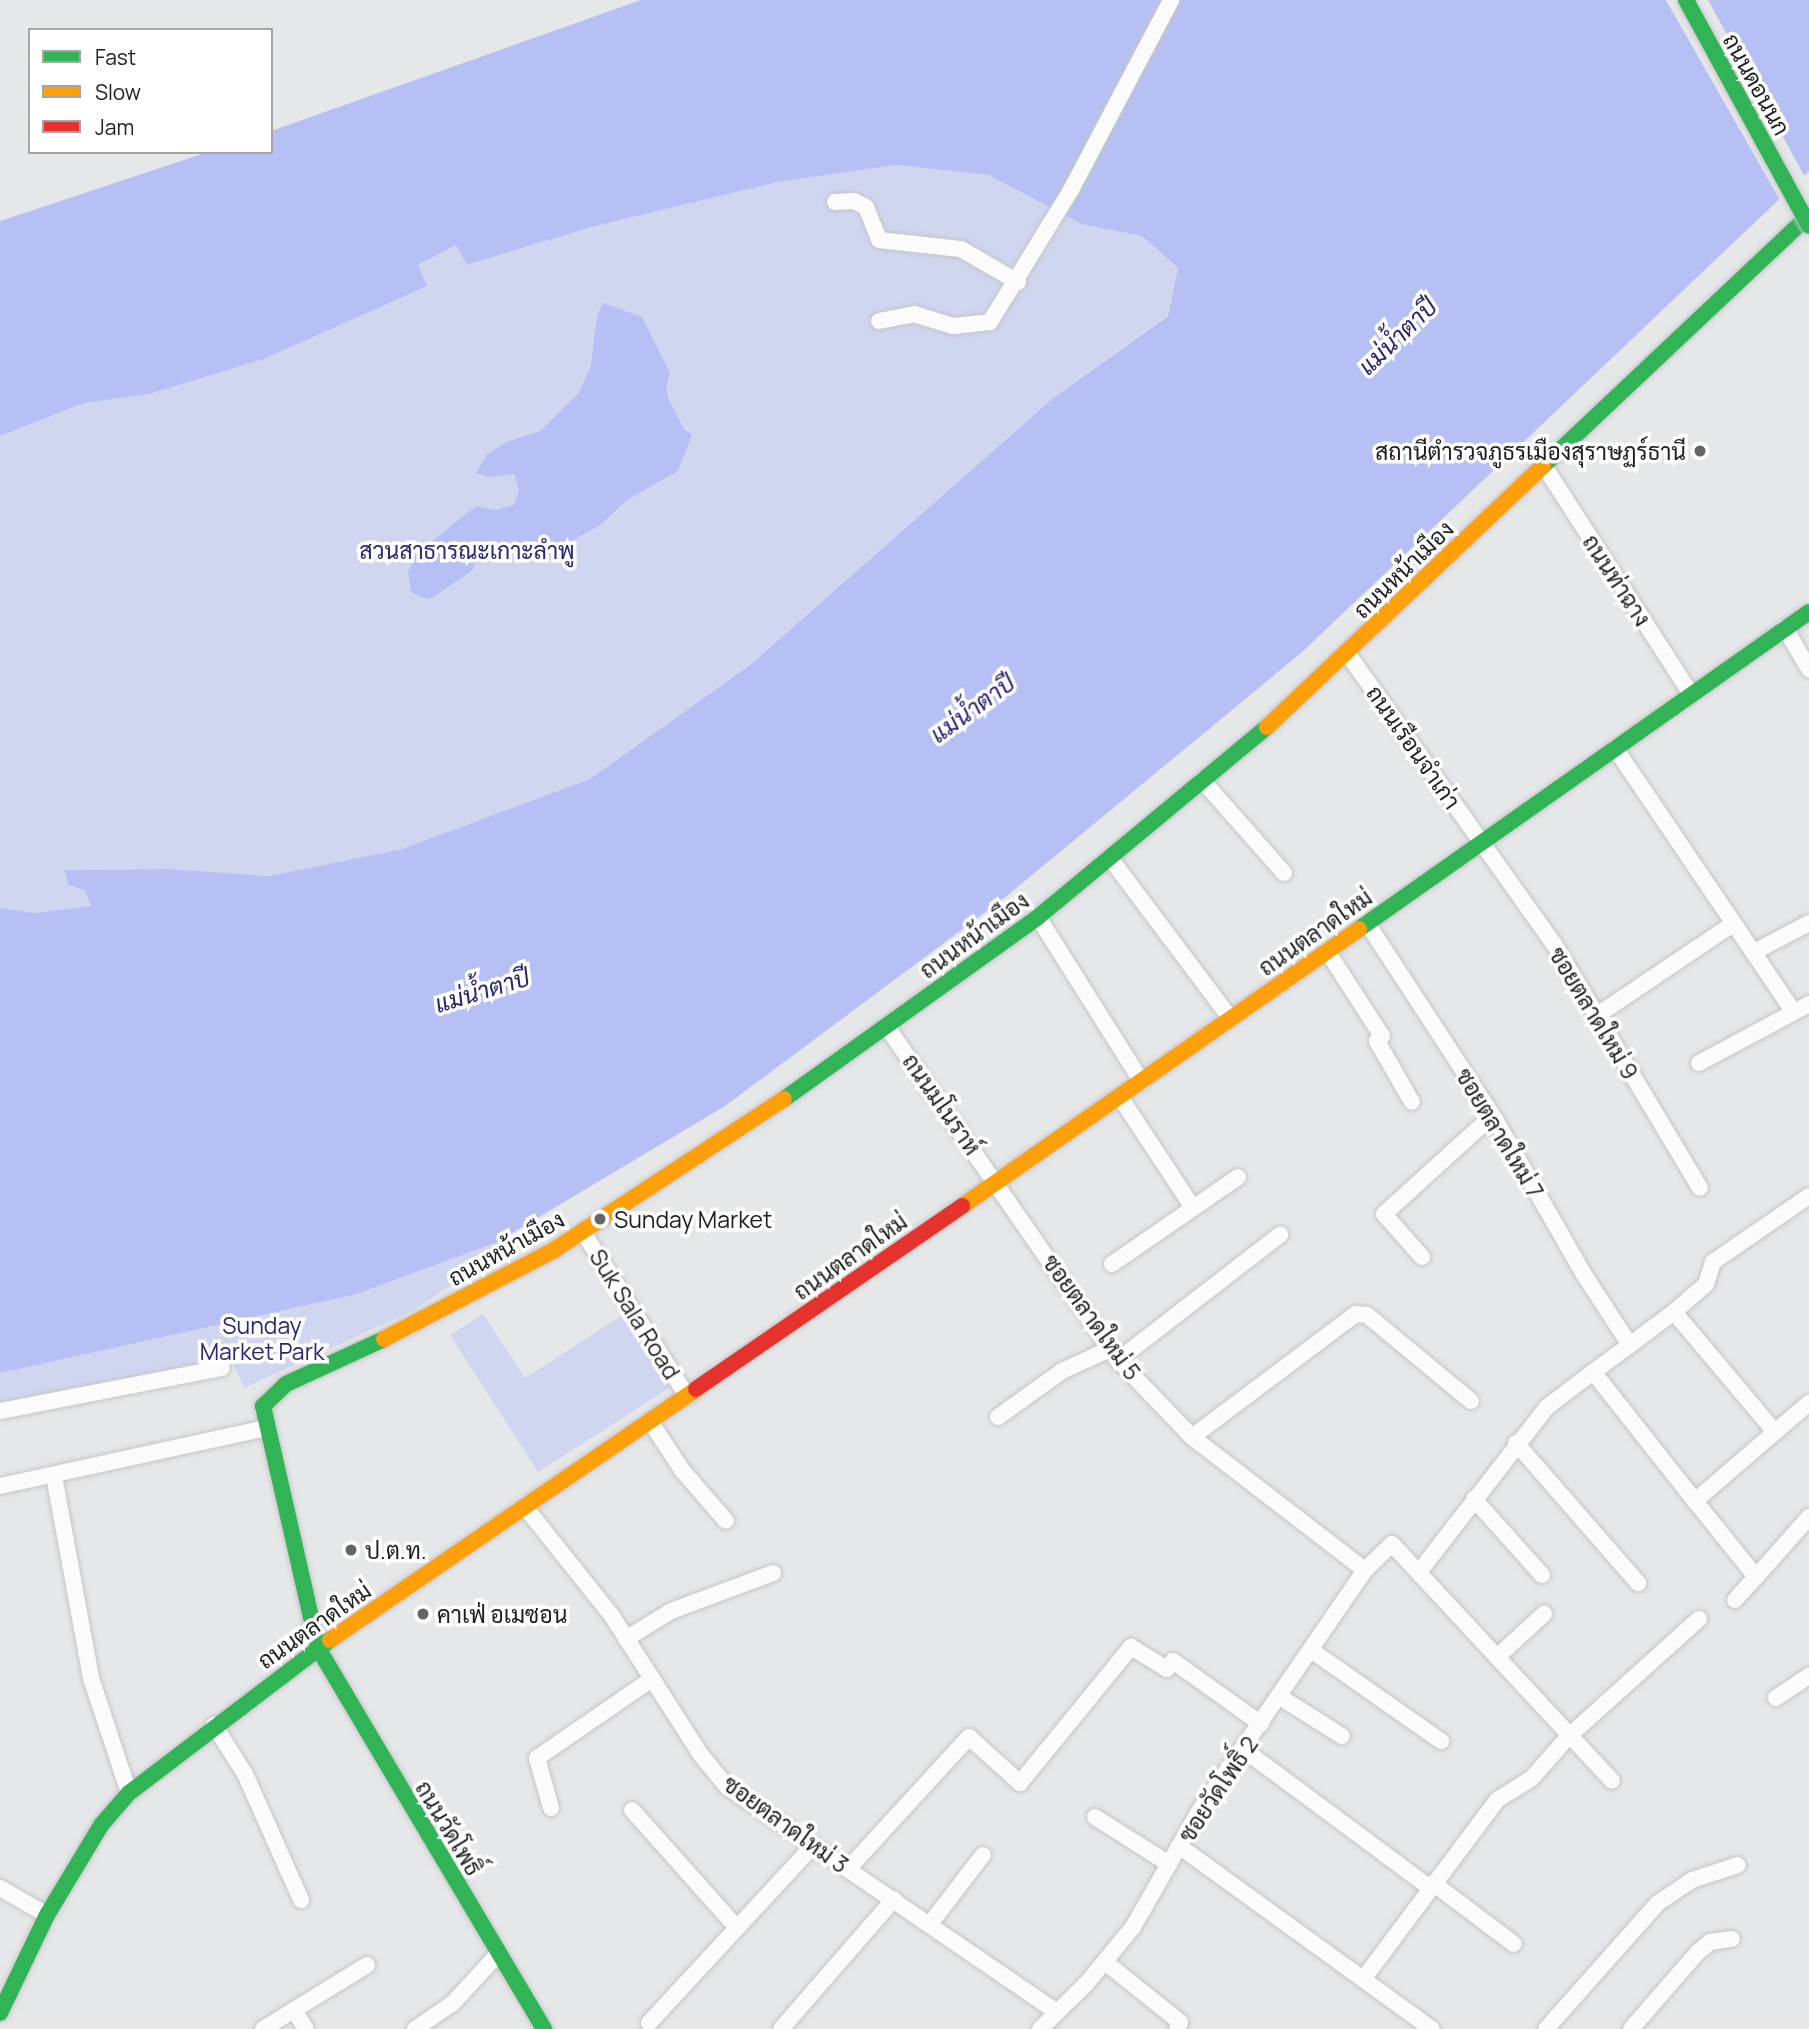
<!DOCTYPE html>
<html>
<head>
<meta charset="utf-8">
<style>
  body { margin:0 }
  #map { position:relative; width:1809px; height:2029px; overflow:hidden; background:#e6e7e9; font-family:Manrope,Sarabun,sans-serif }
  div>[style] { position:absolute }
  .green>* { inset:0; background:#d1d6f0 }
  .water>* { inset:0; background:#b6c0f4 }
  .pier>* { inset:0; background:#e6e7e9 }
  .roads { filter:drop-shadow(0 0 2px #c5c5c7) drop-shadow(0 0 2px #c5c5c7) }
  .street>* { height:16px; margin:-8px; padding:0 8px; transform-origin:8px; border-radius:8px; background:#fbfbfc }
  .fast>* { height:16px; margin:-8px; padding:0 8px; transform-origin:8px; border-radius:8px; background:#30b455 }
  .slow>* { height:16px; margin:-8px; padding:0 8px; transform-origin:8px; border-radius:8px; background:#ff9f0a }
  .jam>* { height:16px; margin:-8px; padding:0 8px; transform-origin:8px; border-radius:8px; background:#e5322d }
  .bridges { filter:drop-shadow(0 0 2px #c5c5c7) drop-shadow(0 0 2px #c5c5c7) }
  .fast-bridge>* { height:16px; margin:-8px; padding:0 8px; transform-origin:8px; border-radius:8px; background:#30b455 }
  .dots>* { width:19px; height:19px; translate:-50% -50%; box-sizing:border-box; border:4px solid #fff; border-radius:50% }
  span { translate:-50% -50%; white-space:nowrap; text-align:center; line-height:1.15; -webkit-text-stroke:7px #fff; paint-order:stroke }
  .street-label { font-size:23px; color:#1d1e1f }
  .poi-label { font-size:23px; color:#1d1e1f }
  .right { translate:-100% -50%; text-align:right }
  .left { translate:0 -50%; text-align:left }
  .park-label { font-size:23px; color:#28287b }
  .water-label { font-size:24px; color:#242375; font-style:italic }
  .legend { position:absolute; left:28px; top:28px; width:245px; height:126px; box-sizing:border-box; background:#fff; border:2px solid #a5a5a5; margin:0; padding:9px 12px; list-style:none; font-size:21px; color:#1d1e1f }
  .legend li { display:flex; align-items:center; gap:14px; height:35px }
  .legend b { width:35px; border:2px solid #a5a5a5 }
</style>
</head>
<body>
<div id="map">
  <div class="green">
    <div style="clip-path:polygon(896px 165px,989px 175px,1081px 224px,1142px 236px,1178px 268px,1168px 315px,1052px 399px,750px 665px,590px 779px,402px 849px,269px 876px,167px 869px,65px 870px,85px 890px,91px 906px,35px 913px,0 908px,0 436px,84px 403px,149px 394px,264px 359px,426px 286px,418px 265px,457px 245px,468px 265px,588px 228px,777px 182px)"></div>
    <div style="clip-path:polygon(497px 1228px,503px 1252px,410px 1312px,244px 1388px,232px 1362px,0 1407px,0 1353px)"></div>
    <div style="clip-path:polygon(483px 1314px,525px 1378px,624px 1314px,671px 1387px,538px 1472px,450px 1335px)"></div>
  </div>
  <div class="water">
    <div style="clip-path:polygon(641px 0,1809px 0,1809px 171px,1301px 653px,1003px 899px,725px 1106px,497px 1242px,356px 1294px,0 1373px,0 908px,35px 913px,91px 906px,85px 890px,69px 885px,64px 870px,167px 869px,269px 876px,402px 849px,590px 779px,750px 665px,1052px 399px,1168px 316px,1178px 268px,1142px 236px,1081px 224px,989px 175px,896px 165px,777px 182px,588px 228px,467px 265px,456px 245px,418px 265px,427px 286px,264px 359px,149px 394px,84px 403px,0 436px,0 221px,208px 152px,271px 152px,271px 131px)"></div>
    <div style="clip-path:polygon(603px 303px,642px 317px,670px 373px,666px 390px,670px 402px,684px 429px,692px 435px,678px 471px,627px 500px,599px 526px,532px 562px,522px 561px,520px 550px,508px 545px,491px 547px,477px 556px,473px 570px,430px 599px,418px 596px,411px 591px,408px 572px,416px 554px,476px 506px,497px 510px,514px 505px,519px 490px,514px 474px,489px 477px,476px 473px,487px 454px,509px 441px,540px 431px,579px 393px,591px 365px,597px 316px)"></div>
  </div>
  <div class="pier">
    <div style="clip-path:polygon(1666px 0,1708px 0,1806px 179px,1781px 202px)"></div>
  </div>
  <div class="roads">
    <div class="street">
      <div style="left:835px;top:202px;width:19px;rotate:-3deg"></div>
      <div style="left:854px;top:201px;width:13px;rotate:27deg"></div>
      <div style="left:866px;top:207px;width:35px;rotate:68deg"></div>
      <div style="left:879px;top:240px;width:82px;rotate:6.3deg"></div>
      <div style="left:961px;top:249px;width:66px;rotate:30.1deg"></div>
      <div style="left:879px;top:321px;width:36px;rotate:-11deg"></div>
      <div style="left:914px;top:314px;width:41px;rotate:17.1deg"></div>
      <div style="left:953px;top:326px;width:37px;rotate:-6deg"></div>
      <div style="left:990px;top:322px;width:155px;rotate:-58.5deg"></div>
      <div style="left:1071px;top:190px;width:215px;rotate:-62.2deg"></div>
      <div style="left:1544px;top:466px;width:271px;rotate:57.2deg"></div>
      <div style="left:1785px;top:628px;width:48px;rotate:59.7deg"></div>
      <div style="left:1347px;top:653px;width:357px;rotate:54.6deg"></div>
      <div style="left:1554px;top:944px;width:284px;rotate:59.1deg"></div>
      <div style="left:1615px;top:748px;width:319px;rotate:55.9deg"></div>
      <div style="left:1202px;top:780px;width:124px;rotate:48.6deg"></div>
      <div style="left:1110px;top:858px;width:201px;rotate:53.1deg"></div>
      <div style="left:1038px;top:917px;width:195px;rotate:57.8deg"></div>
      <div style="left:1367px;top:923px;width:236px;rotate:56.9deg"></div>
      <div style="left:1496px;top:1121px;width:175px;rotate:60.2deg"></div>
      <div style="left:1583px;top:1273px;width:86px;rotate:56.9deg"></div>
      <div style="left:1327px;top:951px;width:101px;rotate:57.1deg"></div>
      <div style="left:1382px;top:1036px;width:7px;rotate:135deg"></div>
      <div style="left:1377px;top:1041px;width:70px;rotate:60.2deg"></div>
      <div style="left:1754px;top:952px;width:62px;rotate:-27.8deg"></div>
      <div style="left:1599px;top:1014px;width:161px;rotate:-33.9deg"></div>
      <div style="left:887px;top:1027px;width:405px;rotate:55.3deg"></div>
      <div style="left:1118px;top:1360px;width:107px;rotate:46.1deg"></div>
      <div style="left:1192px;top:1437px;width:218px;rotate:37.6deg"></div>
      <div style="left:1699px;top:1063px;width:125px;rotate:-28.2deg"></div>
      <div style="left:1120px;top:1097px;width:131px;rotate:56.6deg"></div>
      <div style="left:583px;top:1232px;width:194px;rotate:57.6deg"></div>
      <div style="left:1422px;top:1257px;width:57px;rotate:-131.5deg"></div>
      <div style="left:1384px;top:1214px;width:146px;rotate:-42.2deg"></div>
      <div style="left:1112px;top:1264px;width:153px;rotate:-34.6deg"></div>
      <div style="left:1674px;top:1312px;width:43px;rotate:-41.2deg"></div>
      <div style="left:1706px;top:1284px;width:23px;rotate:-72deg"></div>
      <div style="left:1713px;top:1262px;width:116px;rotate:-34.5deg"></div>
      <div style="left:1118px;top:1360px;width:205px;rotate:-37.7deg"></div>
      <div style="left:0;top:1411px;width:226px;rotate:-11deg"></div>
      <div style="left:998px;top:1417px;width:79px;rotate:-35.7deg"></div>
      <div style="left:1062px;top:1371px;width:53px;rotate:-24.6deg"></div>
      <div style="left:650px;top:1421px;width:59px;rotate:56.9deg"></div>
      <div style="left:682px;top:1470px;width:67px;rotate:49.2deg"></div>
      <div style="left:1775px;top:1432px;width:45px;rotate:-40.5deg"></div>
      <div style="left:1192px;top:1437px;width:205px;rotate:-36.9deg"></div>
      <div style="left:1356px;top:1314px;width:11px;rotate:5deg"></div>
      <div style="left:1367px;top:1315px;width:135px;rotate:39.6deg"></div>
      <div style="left:1516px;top:1443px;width:186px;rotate:48.9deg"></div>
      <div style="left:54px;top:1476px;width:205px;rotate:79.6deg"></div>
      <div style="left:91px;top:1678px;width:121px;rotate:71.7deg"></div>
      <div style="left:0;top:1486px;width:272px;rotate:-12.3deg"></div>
      <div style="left:1474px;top:1499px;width:102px;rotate:48.2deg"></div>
      <div style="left:1695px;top:1501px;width:97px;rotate:51.2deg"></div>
      <div style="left:1756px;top:1577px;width:80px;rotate:-48.5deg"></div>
      <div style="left:525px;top:1507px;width:139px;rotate:51.4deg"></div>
      <div style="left:612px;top:1616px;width:165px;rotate:57.4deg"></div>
      <div style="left:701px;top:1755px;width:41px;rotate:50.9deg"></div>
      <div style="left:727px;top:1787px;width:399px;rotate:34.3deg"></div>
      <div style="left:1419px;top:1572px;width:209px;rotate:-52.2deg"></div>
      <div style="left:1547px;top:1407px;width:58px;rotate:-37.3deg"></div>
      <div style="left:1593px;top:1372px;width:46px;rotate:-36.1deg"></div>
      <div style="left:1630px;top:1345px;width:55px;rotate:-36.9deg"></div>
      <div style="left:1674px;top:1312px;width:157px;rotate:49.9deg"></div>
      <div style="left:1775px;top:1432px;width:106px;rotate:139.2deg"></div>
      <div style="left:1695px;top:1501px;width:164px;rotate:-128.3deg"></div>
      <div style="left:1735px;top:1600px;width:31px;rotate:-48deg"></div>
      <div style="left:626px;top:1639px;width:53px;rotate:-31.9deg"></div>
      <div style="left:671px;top:1611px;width:109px;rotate:-20.4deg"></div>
      <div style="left:1311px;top:1650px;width:159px;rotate:35deg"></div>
      <div style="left:1497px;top:1657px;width:64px;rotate:-42.5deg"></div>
      <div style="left:1280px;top:1697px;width:73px;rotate:32.2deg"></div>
      <div style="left:1776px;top:1698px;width:40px;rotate:-34deg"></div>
      <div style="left:214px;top:1725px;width:58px;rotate:57.7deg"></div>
      <div style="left:245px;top:1774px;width:138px;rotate:66deg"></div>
      <div style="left:1243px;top:1749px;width:233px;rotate:36.6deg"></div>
      <div style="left:551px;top:1808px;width:52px;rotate:-105.6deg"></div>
      <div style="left:537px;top:1758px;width:140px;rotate:-34.5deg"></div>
      <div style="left:632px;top:1810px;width:158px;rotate:48.3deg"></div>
      <div style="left:1095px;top:1817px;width:88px;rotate:32.4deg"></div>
      <div style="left:1179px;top:1846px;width:312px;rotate:35.9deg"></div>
      <div style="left:848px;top:1869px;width:179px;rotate:-47.5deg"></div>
      <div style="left:969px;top:1737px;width:69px;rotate:42deg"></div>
      <div style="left:1020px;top:1783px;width:176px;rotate:-50.8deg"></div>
      <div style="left:1131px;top:1647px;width:42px;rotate:31.4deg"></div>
      <div style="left:1167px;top:1669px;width:10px;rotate:-53deg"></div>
      <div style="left:1173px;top:1661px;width:108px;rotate:35.6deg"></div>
      <div style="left:1433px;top:1883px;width:101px;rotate:37deg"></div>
      <div style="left:0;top:1888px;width:54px;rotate:29.9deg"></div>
      <div style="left:930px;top:1924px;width:87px;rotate:-52.5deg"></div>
      <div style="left:1105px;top:1962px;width:96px;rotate:38.7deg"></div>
      <div style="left:1180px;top:2022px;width:8px;rotate:113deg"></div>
      <div style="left:1364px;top:1978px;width:222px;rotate:-53.2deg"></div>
      <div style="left:1497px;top:1800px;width:40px;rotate:-32deg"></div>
      <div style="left:1531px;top:1779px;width:57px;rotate:-48.5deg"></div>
      <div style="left:1569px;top:1736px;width:175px;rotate:-42deg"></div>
      <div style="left:294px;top:2010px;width:22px;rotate:58deg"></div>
      <div style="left:649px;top:2023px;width:240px;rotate:-47.2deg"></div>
      <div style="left:263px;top:2029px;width:122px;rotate:-31.6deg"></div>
      <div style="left:415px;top:2029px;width:46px;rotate:-34.4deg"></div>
      <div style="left:453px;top:2003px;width:67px;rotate:-47.4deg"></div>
      <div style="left:781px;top:2029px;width:172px;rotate:-49deg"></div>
      <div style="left:1040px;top:2029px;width:64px;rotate:-44.4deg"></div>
      <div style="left:1086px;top:1984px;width:74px;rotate:-50.5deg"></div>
      <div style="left:1133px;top:1927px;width:131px;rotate:-60.3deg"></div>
      <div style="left:1198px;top:1813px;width:295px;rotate:-55.5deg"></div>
      <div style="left:1365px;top:1570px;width:37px;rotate:-44deg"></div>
      <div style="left:1392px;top:1544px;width:323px;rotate:47.1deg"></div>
      <div style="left:1546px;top:2029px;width:169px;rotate:-48.4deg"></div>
      <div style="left:1658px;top:1903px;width:41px;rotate:-34.1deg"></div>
      <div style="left:1692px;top:1880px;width:48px;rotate:-18.1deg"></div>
      <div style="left:1631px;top:2029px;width:101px;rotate:-49deg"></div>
      <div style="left:1697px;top:1953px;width:17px;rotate:-40deg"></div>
      <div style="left:1710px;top:1942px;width:22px;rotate:-8deg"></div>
    </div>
    <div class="fast">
      <div style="left:1543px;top:466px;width:366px;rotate:-43.3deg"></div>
      <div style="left:1359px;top:929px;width:550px;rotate:-35.16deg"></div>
      <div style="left:784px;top:1099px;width:312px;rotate:-35.6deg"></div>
      <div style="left:1038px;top:917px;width:298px;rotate:-39.7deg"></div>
      <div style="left:384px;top:1339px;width:108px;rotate:155.3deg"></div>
      <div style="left:286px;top:1384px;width:32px;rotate:136deg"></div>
      <div style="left:263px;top:1406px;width:248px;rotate:77.2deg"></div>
      <div style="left:318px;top:1648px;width:443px;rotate:59.3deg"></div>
      <div style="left:0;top:2013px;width:109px;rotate:-64.4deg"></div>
      <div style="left:47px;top:1915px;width:106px;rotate:-58.9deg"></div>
      <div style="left:102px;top:1824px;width:41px;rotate:-48.9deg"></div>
      <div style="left:129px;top:1793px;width:253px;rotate:-37.3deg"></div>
    </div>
    <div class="slow">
      <div style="left:1267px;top:727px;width:380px;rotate:-43.4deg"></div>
      <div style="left:962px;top:1206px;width:484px;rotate:-34.9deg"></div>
      <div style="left:384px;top:1339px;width:192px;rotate:-27.6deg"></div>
      <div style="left:554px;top:1250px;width:275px;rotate:-33.3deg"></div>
      <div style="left:330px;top:1640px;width:444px;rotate:-34.4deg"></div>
    </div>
    <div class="jam">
      <div style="left:696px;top:1389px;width:323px;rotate:-34.5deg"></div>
    </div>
  </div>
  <div class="bridges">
    <div class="fast-bridge">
      <div style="left:1686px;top:0;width:257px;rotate:61.4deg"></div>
    </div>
  </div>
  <div class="dots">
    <div style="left:1700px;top:451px;background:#636466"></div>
    <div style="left:600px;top:1219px;background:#636466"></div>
    <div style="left:351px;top:1550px;background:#636466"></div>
    <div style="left:423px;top:1614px;background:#636466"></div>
  </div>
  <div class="street-label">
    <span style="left:1757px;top:84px;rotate:61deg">ถนนดอนนก</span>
    <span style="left:1403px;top:569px;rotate:-44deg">ถนนหน้าเมือง</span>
    <span style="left:1617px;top:580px;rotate:57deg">ถนนท่าฉาง</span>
    <span style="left:1414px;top:747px;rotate:55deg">ถนนเรือนจำเก่า</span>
    <span style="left:1315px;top:932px;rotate:-35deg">ถนนตลาดใหม่</span>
    <span style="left:974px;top:935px;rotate:-36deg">ถนนหน้าเมือง</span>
    <span style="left:1594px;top:1013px;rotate:59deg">ซอยตลาดใหม่ 9</span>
    <span style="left:942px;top:1104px;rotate:55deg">ถนนมโนราห์</span>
    <span style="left:1500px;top:1133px;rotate:59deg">ซอยตลาดใหม่ 7</span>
    <span style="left:506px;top:1248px;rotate:-29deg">ถนนหน้าเมือง</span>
    <span style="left:850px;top:1256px;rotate:-35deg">ถนนตลาดใหม่</span>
    <span style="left:635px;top:1314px;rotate:58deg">Suk Sala Road</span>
    <span style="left:1092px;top:1317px;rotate:54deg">ซอยตลาดใหม่ 5</span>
    <span style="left:314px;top:1625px;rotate:-35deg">ถนนตลาดใหม่</span>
    <span style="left:1218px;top:1789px;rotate:-56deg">ซอยวัดโพธิ์ 2</span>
    <span style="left:786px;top:1824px;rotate:36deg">ซอยตลาดใหม่ 3</span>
    <span style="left:449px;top:1828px;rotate:59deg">ถนนวัดโพธิ์</span>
  </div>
  <div class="poi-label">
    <span class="right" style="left:1686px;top:451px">สถานีตำรวจภูธรเมืองสุราษฏร์ธานี</span>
    <span class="left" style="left:614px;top:1219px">Sunday Market</span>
    <span class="left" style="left:365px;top:1550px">ป.ต.ท.</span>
    <span class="left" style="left:437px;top:1614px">คาเฟ่ อเมซอน</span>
  </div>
  <div class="park-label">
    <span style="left:467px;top:550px">สวนสาธารณะเกาะลำพู</span>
    <span style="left:262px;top:1338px">Sunday<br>Market Park</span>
  </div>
  <div class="water-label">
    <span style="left:1397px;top:336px;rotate:-44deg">แม่น้ำตาปี</span>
    <span style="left:972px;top:708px;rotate:-36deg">แม่น้ำตาปี</span>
    <span style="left:482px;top:990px;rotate:-17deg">แม่น้ำตาปี</span>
  </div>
  <ul class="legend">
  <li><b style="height:9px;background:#30b455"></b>Fast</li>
  <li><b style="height:9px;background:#ff9f0a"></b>Slow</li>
  <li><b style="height:9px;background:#e5322d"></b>Jam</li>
  </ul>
</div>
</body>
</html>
